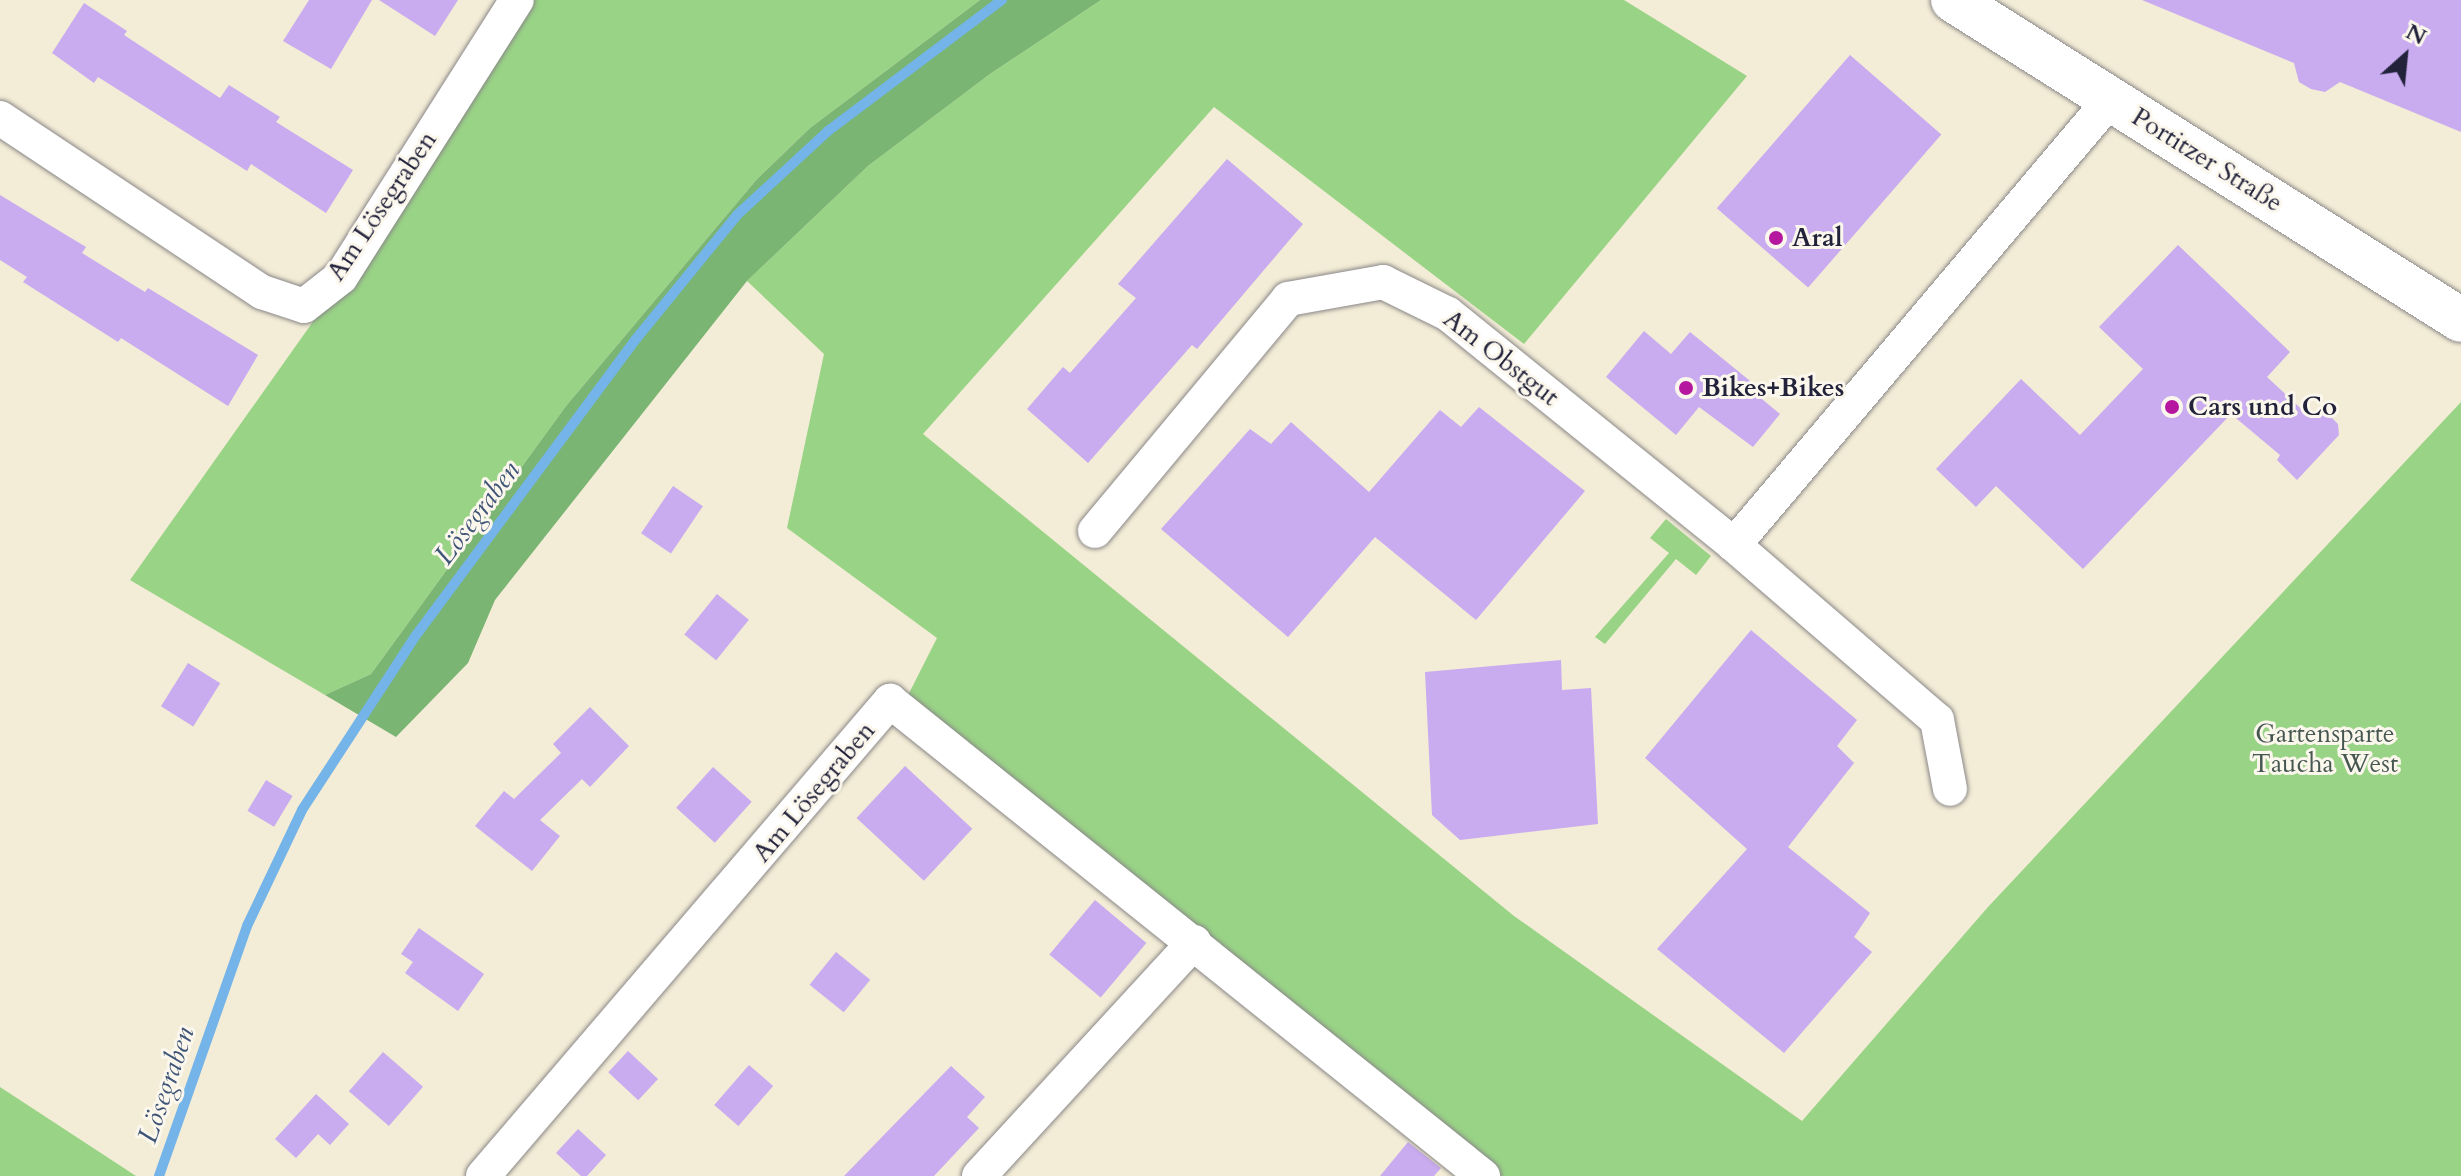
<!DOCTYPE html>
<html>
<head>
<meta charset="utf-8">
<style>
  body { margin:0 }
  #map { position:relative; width:2461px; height:1176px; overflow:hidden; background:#f3ecd6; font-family:Cardo,serif }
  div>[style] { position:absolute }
  .green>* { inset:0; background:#99d386 }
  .forest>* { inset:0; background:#7ab573 }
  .stream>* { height:10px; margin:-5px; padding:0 5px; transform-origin:5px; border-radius:5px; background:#74b4e8 }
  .building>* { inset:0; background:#c9abf0; transform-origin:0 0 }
  .roads { filter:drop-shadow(0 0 2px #8a8788) drop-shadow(0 0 2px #8a8788) }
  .minor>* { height:34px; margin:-17px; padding:0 17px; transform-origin:17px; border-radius:17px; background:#fff }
  .secondary>* { height:44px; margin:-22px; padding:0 22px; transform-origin:22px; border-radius:22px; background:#fff }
  .dots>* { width:22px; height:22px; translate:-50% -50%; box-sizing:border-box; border:4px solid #fbf7ec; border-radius:50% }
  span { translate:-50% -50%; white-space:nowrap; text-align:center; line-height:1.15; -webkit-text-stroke:6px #fbf7ec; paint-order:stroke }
  .street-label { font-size:26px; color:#22223b }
  .poi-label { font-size:26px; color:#22223b; font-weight:700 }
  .left { translate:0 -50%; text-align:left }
  .park-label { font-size:26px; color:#465752 }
  .water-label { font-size:28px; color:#3f5578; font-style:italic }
  .north { position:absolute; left:2365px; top:16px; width:80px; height:80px; -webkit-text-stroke:6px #fbf7ec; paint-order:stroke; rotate:27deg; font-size:22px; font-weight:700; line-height:32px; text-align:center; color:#22223b }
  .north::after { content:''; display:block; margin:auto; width:28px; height:36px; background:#22223b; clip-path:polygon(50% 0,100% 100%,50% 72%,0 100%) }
</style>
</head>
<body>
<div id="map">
  <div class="green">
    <div style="clip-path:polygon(518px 0,980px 0,810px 128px,757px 179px,566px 406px,371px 674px,325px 695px,130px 580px,329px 299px)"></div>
    <div style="clip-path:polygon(1101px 0,1624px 0,1747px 76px,1524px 344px,1214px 107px,923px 434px,1514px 916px,1802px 1121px,1988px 907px,2461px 402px,2461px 1176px,1480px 1176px,897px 717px,937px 638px,787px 528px,824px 354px,747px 281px,868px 166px,990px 74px)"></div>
    <div style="clip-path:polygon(1666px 519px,1711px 556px,1696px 575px,1676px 559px,1605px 644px,1595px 637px,1669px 553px,1650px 538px)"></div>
    <div style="clip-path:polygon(0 1087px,136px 1176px,0 1176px)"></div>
  </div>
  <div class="forest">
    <div style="clip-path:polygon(980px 0,1101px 0,990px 74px,868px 166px,747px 281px,495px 600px,468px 663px,396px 737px,325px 695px,371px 674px,566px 406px,757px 179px,810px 128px)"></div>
  </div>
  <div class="stream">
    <div style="left:159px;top:1176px;width:265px;rotate:-70.6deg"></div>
    <div style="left:247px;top:926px;width:128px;rotate:-64.6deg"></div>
    <div style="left:302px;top:810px;width:205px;rotate:-56.9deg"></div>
    <div style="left:414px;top:638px;width:372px;rotate:-53.4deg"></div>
    <div style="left:636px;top:339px;width:160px;rotate:-50.8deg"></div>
    <div style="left:737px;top:215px;width:124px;rotate:-42.7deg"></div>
    <div style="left:828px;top:131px;width:218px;rotate:-37deg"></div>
  </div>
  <div class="building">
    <div style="clip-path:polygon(309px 0,372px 0,331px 69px,283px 41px)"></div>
    <div style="clip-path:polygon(379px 0,458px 0,435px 36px)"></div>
    <div style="clip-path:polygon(2142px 0,2461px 0,2461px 132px,2340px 82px,2325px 92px,2311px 89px,2299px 82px,2294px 63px)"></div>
    <div style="clip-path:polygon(84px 3px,127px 31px,124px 35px,220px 98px,229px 85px,280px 117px,276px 122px,353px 170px,326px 213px,251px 164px,247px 171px,98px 77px,94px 83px,52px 53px)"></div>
    <div style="left:1850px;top:55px;width:121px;height:203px;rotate:41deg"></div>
    <div style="clip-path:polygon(1227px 159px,1303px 224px,1197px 349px,1192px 345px,1088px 463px,1027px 409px,1063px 367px,1070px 373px,1136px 298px,1118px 284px)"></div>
    <div style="clip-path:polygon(0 195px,86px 247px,82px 253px,145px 292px,148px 288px,258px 355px,228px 406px,121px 338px,118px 342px,23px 282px,27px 277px,0 260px)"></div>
    <div style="clip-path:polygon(2178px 245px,2290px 352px,2267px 377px,2311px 418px,2328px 414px,2338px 424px,2339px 435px,2297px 480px,2277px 460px,2280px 455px,2231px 414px,2083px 569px,1996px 486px,1976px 507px,1936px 469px,2021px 379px,2080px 435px,2143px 369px,2099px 327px)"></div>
    <div style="clip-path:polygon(1644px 331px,1671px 354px,1690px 332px,1755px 385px,1751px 390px,1780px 414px,1753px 447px,1699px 407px,1676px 435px,1606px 377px)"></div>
    <div style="clip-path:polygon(1479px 407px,1585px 491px,1476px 620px,1375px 537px,1288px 637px,1161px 529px,1250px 429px,1271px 444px,1291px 422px,1369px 492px,1440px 410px,1461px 427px)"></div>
    <div style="left:673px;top:486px;width:36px;height:57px;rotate:34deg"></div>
    <div style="left:717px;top:594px;width:41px;height:52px;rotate:39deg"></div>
    <div style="clip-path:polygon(1751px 630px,1857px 720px,1837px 746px,1854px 763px,1788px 847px,1870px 913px,1854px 937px,1872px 952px,1784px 1053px,1657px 949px,1747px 849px,1645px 758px)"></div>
    <div style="clip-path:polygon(1561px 660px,1562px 690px,1591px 688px,1598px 824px,1460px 840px,1432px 815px,1425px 672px)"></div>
    <div style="left:188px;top:663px;width:38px;height:51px;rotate:32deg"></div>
    <div style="clip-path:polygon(590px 707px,629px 746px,590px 787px,582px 779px,540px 820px,560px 836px,532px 871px,475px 826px,504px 791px,514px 799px,561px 753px,553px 744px)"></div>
    <div style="left:905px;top:766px;width:92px;height:71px;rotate:43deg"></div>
    <div style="left:713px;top:767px;width:52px;height:55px;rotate:42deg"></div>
    <div style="left:266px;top:780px;width:31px;height:36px;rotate:31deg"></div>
    <div style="left:1095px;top:900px;width:67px;height:71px;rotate:40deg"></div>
    <div style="clip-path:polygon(419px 928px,484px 974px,458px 1011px,405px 973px,413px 962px,401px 954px)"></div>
    <div style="left:836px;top:952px;width:44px;height:42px;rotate:39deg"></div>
    <div style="left:628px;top:1051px;width:41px;height:29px;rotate:43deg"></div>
    <div style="left:383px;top:1052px;width:53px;height:52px;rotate:41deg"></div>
    <div style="left:749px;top:1065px;width:32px;height:53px;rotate:41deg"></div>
    <div style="clip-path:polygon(951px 1066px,985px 1097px,967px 1117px,979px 1128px,934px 1176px,844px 1176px)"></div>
    <div style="clip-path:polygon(316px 1094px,349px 1124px,330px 1145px,318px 1134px,296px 1158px,275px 1139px)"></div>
    <div style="clip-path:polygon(578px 1129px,606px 1155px,587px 1176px,581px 1176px,556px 1153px)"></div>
    <div style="clip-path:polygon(1408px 1142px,1441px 1168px,1434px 1176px,1380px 1176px)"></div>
  </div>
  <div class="roads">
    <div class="minor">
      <div style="left:0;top:118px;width:315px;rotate:33.6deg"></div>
      <div style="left:262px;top:292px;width:44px;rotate:18.4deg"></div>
      <div style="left:304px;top:306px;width:47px;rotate:-38.1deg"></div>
      <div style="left:341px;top:277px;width:328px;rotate:-57.6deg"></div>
      <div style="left:1095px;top:531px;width:302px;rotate:-50.2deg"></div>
      <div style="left:1288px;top:299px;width:97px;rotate:-10.1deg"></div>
      <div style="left:1383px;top:282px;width:72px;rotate:26.2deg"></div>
      <div style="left:1448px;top:314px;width:368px;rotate:38.9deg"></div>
      <div style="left:1734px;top:545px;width:268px;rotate:40.8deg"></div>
      <div style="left:1937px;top:720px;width:70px;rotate:79.3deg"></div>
      <div style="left:1734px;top:545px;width:583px;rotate:-49.8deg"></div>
      <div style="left:483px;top:1176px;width:626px;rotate:-49.41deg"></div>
      <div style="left:890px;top:701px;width:760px;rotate:38.7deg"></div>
      <div style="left:979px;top:1176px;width:318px;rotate:-47.4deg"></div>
    </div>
    <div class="secondary">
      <div style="left:1953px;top:0;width:600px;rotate:32.21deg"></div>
    </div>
  </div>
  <div class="dots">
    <div style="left:1776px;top:238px;background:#b5179e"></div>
    <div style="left:1686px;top:388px;background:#b5179e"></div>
    <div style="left:2172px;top:407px;background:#b5179e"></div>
  </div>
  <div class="street-label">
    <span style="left:2207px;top:160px;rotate:32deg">Portitzer Straße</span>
    <span style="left:382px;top:206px;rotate:-56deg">Am Lösegraben</span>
    <span style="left:1501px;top:358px;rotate:38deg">Am Obstgut</span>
    <span style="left:814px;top:792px;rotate:-50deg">Am Lösegraben</span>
  </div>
  <div class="poi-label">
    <span class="left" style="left:1792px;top:238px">Aral</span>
    <span class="left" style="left:1702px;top:388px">Bikes+Bikes</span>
    <span class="left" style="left:2188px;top:407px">Cars und Co</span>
  </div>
  <div class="park-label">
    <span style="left:2325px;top:749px">Gartensparte<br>Taucha West</span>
  </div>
  <div class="water-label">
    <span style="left:477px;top:513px;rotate:-53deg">Lösegraben</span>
    <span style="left:166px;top:1085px;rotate:-71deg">Lösegraben</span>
  </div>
  <div class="north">N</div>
</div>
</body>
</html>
